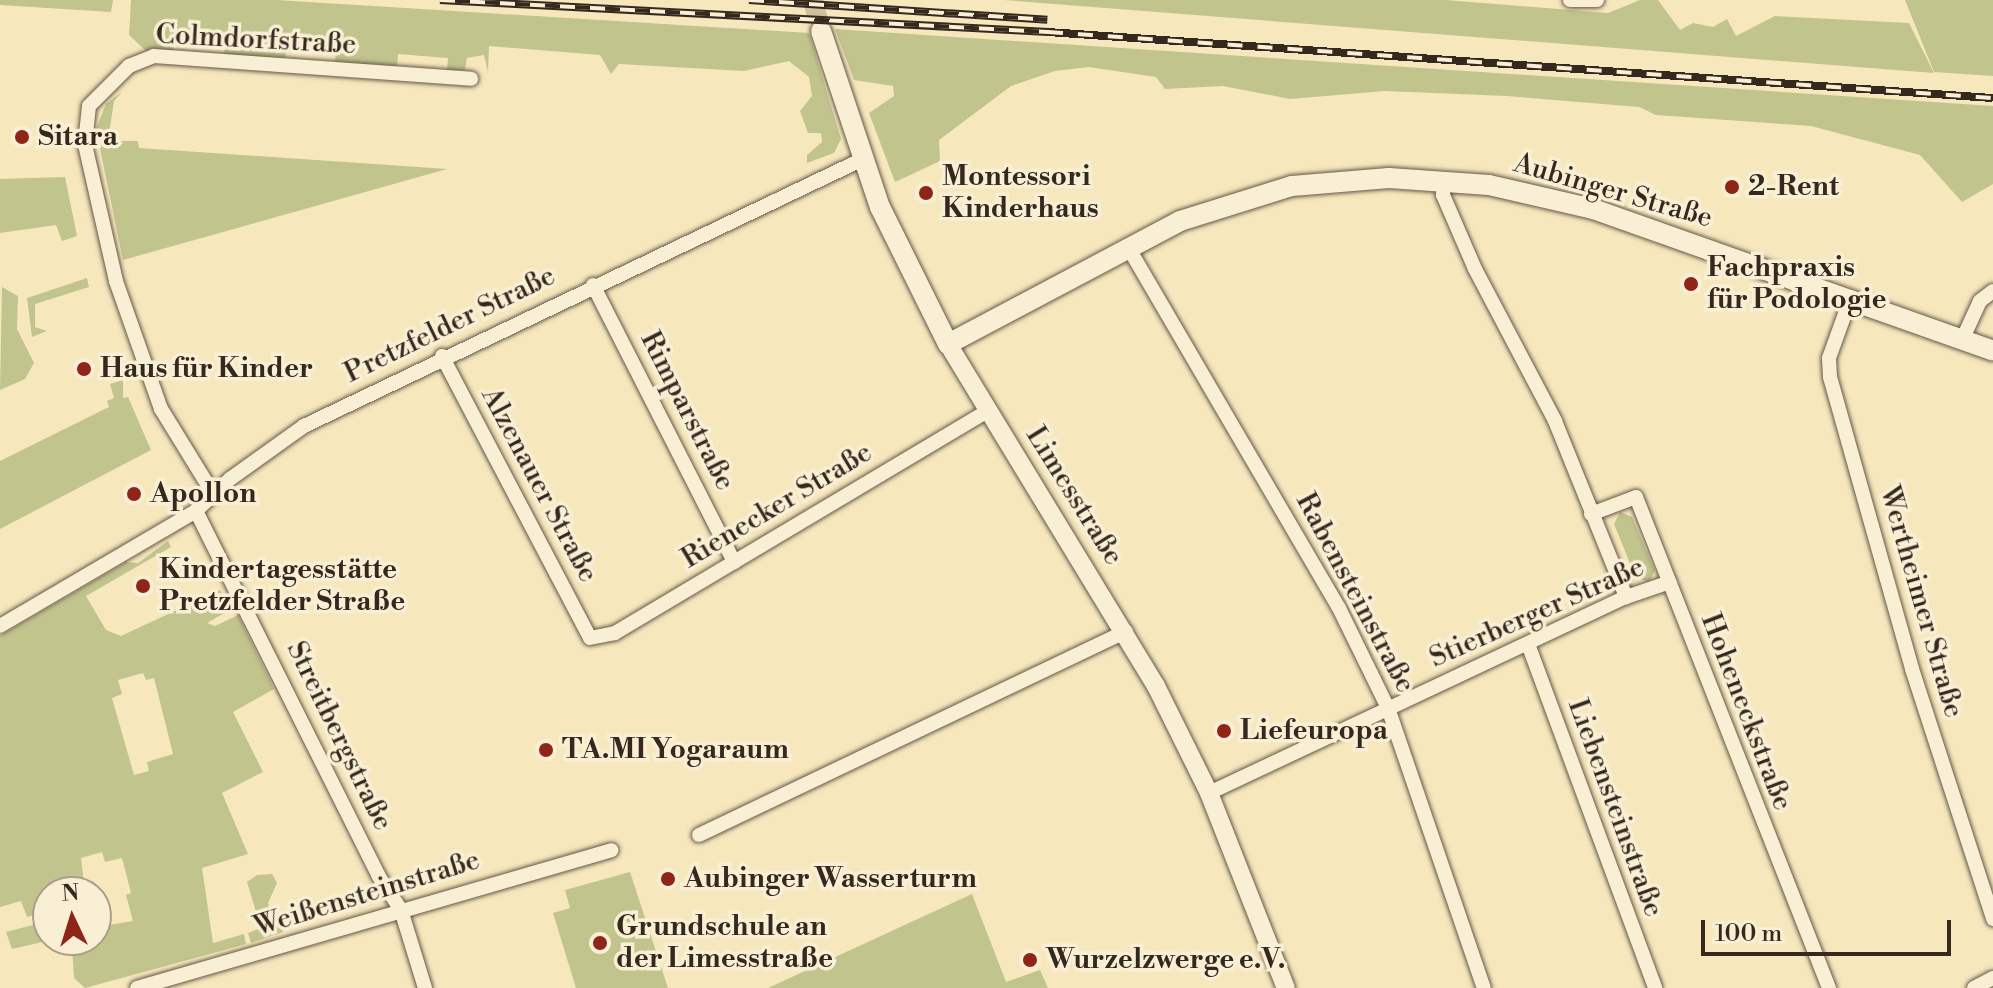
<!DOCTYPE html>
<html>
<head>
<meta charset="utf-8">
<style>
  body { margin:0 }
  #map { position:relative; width:1993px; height:988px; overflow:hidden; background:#f6e7bd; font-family:"Libre Bodoni",serif }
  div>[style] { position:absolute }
  .green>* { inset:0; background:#c1c48d }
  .secondary-tunnel>* { height:20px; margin-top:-10px; transform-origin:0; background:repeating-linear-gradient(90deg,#cfc19d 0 20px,transparent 0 30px) }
  .roads { filter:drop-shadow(0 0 2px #655846) drop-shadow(0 0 2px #655846) }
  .minor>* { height:14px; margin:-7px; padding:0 7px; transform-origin:7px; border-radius:7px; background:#f9efd4 }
  .tertiary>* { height:18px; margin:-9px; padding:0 9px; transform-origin:9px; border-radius:9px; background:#f9efd4 }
  .secondary>* { height:20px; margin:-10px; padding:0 10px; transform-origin:10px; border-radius:10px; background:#f9efd4 }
  .rail>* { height:8px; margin-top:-4px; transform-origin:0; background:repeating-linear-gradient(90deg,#f9efd4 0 15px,#35281f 0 30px); box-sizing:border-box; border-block:2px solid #35281f }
  .dots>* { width:22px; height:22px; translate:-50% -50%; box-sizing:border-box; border:4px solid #f9efd4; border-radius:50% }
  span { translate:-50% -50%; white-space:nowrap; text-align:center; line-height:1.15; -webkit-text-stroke:7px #f9efd4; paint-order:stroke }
  .street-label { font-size:28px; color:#35281f }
  .poi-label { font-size:28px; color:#35281f; font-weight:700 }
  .left { translate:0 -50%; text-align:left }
  .north { position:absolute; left:32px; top:876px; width:80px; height:80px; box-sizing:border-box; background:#f9efd4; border:2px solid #ab9f8c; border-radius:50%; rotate:356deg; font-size:22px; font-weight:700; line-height:32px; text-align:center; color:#35281f }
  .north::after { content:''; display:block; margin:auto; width:28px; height:36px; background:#8f2418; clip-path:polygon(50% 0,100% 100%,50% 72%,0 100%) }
  .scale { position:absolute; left:1701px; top:920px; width:250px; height:36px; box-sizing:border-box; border:4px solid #35281f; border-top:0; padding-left:10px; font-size:24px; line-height:28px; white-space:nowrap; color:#35281f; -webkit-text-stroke:6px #f9efd4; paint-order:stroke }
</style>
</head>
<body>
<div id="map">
  <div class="green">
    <div style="clip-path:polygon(0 0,113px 0,111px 12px,0 5px)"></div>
    <div style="clip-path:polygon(131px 0,276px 0,809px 33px,841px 139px,834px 153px,807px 163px,807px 155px,822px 142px,821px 133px,808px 133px,800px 111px,812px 96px,809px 77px,789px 61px,744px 71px,619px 64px,611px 74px,600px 55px,489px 46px,488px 72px,484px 55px,467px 58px,465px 70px,447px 70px,448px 58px,398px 54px,397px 66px,335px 62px,336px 50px,287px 47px,285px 59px,224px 54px,225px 42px,189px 39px,174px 38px,174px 50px,146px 51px,129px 35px)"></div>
    <div style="clip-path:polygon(1004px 0,1446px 0,1608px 13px,1640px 0,1658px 0,1680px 30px,1693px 23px,1713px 27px,1727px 19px,1736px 36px,1775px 16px,1909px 23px,1934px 73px)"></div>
    <div style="clip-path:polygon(1905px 0,1993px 0,1993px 76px,1934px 72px)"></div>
    <div style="clip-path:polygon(835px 29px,1993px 106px,1993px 184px,1962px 202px,1920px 155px,1811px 126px,1656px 115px,1639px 107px,1507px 96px,1385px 91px,1290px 99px,1223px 86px,1165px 89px,1156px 77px,1089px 67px,1055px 71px,1011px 86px,939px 140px,940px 161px,895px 182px,869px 113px,894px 96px,893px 86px,854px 80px)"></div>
    <div style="clip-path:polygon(122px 92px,114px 101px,108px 141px,138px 141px,139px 148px,447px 169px,123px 260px,96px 129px,106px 104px)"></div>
    <div style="clip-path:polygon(65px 177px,77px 236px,62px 241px,56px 225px,0 233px,0 179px)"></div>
    <div style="clip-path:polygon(87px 278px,89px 287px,35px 304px,35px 327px,47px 331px,32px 337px,27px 298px)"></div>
    <div style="clip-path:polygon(2px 287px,18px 296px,17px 329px,34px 363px,25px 379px,0 390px)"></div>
    <div style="clip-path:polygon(123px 380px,123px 398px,128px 397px,151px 450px,0 529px,0 461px,109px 407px,107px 401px,114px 398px,110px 384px)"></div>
    <div style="clip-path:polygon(1620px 512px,1632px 517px,1655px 571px,1649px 582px,1636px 578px,1614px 524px)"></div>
    <div style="clip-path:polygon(evenodd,168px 541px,171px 547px,86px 596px,106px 630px,121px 636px,220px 590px,230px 610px,207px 623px,215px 626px,238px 615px,274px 689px,233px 712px,263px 772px,222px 793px,248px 854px,202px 868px,213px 943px,244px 934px,246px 944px,85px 988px,74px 978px,72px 946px,47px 941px,12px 949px,6px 932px,48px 921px,48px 940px,96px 940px,96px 927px,133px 921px,126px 895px,131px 893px,122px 858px,105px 862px,102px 852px,81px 858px,85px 892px,48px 892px,48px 911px,27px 917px,21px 901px,0 907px,0 636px,126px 562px,138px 563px,168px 541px,143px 673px,146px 680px,154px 678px,173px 754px,147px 762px,149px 771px,134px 775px,112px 698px,122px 694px,118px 680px,143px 673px)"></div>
    <div style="clip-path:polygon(630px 872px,668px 988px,576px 988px,553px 913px,570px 908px,565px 890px)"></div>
    <div style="clip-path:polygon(272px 874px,277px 883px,268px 903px,274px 923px,281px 921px,283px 932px,251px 943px,248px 933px,261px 928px,247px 882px,257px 875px)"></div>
    <div style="clip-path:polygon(972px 894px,1006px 982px,1040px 970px,1048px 988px,768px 988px)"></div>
  </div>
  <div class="secondary-tunnel">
    <div style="left:813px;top:0;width:32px;rotate:76deg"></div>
  </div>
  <div class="roads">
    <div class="minor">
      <div style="left:1570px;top:0;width:27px"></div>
      <div style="left:1444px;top:179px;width:16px;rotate:94deg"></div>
      <div style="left:1443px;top:195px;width:81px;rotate:66.6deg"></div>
      <div style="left:1475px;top:269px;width:172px;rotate:62.2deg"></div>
      <div style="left:1555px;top:421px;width:190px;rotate:68deg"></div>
      <div style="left:1128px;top:247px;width:418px;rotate:59.7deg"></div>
      <div style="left:1339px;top:608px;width:111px;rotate:63.9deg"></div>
      <div style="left:1388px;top:708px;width:296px;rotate:71.1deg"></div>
      <div style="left:593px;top:285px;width:311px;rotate:63deg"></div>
      <div style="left:1851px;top:297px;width:65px;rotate:109.8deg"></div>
      <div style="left:1829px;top:358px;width:19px;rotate:87deg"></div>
      <div style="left:1830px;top:377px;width:303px;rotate:74.3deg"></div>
      <div style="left:1912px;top:669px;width:263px;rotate:72deg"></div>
      <div style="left:1963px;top:338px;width:41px;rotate:-65.3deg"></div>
      <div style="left:1980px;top:301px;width:16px;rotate:-38deg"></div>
      <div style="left:442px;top:356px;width:318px;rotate:62.3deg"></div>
      <div style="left:590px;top:638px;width:25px;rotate:-11deg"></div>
      <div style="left:615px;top:633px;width:434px;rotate:-30.8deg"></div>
      <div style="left:214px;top:495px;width:101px;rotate:-121.6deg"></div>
      <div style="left:161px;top:409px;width:136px;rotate:-109.4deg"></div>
      <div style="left:116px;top:281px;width:140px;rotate:-102.8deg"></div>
      <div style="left:85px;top:144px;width:38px;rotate:-84deg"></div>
      <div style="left:89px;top:106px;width:57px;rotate:-45deg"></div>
      <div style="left:129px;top:66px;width:27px;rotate:-22deg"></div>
      <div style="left:154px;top:56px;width:318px;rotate:4.1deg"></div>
      <div style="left:196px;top:511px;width:407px;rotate:63.4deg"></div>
      <div style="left:378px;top:875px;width:42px;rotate:56.7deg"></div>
      <div style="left:401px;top:910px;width:82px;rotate:72.9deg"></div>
      <div style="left:1591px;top:514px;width:48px;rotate:-20.7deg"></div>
      <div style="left:1636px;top:497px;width:528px;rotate:68.54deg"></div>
      <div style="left:0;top:626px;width:227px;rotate:-30.4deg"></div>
      <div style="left:196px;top:511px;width:47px;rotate:-43.3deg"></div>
      <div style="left:230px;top:479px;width:91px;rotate:-35.6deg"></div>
      <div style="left:304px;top:426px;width:619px;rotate:-25.53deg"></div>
      <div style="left:1528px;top:644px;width:367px;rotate:69.7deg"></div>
      <div style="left:1209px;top:793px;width:461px;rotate:-25.2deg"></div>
      <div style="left:1626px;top:597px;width:46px;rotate:-18.8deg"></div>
      <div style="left:699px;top:835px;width:473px;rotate:-25.5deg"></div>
      <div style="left:137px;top:988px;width:494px;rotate:-16.2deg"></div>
      <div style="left:1974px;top:988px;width:21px;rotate:-28deg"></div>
    </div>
    <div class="tertiary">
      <div style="left:948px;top:344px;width:400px;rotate:58.7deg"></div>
      <div style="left:1156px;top:686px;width:119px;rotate:63.6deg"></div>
      <div style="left:1209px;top:793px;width:210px;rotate:68.5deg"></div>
    </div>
    <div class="secondary">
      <div style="left:821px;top:31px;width:186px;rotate:71.5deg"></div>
      <div style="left:880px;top:207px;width:153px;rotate:63.6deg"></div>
      <div style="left:948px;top:344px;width:263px;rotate:-27.9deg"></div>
      <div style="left:1180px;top:221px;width:117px;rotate:-17.4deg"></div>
      <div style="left:1292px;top:186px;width:97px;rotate:-4.7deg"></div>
      <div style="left:1389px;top:178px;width:100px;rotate:4deg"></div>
      <div style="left:1489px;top:185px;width:107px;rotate:13deg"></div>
      <div style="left:1593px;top:209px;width:424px;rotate:19.5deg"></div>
    </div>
  </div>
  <div class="rail">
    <div style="left:440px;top:0;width:609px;rotate:3.01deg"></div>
    <div style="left:1048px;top:32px;width:947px;rotate:4deg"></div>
    <div style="left:749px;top:0;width:299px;rotate:3.8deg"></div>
  </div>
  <div class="dots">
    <div style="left:22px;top:137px;background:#8f2418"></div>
    <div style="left:1732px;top:187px;background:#8f2418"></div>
    <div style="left:926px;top:193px;background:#8f2418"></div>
    <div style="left:1691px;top:284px;background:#8f2418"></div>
    <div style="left:84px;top:369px;background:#8f2418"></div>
    <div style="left:134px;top:494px;background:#8f2418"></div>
    <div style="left:143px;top:586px;background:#8f2418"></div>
    <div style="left:1224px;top:731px;background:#8f2418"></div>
    <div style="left:546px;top:750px;background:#8f2418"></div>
    <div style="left:668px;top:879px;background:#8f2418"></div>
    <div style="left:600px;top:943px;background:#8f2418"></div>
    <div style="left:1030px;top:960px;background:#8f2418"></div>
  </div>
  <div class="street-label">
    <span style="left:256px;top:40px;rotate:3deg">Colmdorfstraße</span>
    <span style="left:1613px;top:191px;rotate:16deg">Aubinger Straße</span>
    <span style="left:450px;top:325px;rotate:-26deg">Pretzfelder Straße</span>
    <span style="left:687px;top:411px;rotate:63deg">Rimparstraße</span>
    <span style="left:539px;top:485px;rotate:62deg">Alzenauer Straße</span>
    <span style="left:1074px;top:496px;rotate:58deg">Limesstraße</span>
    <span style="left:777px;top:506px;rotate:-31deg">Rienecker Straße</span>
    <span style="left:1355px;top:593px;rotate:62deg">Rabensteinstraße</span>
    <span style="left:1921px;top:602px;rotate:74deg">Wertheimer Straße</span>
    <span style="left:1537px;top:613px;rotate:-24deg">Stierberger Straße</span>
    <span style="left:1746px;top:712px;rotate:69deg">Hoheneckstraße</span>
    <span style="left:339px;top:736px;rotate:64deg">Streitbergstraße</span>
    <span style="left:1615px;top:808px;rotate:70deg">Liebensteinstraße</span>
    <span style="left:367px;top:894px;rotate:-17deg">Weißensteinstraße</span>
  </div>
  <div class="poi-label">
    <span class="left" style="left:38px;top:137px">Sitara</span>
    <span class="left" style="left:942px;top:193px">Montessori<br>Kinderhaus</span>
    <span class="left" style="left:1748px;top:187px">2-Rent</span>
    <span class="left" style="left:1707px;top:284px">Fachpraxis<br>für Podologie</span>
    <span class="left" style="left:100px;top:369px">Haus für Kinder</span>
    <span class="left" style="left:150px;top:494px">Apollon</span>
    <span class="left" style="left:159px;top:586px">Kindertagesstätte<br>Pretzfelder Straße</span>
    <span class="left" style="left:1240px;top:731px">Liefeuropa</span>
    <span class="left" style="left:562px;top:750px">TA.MI Yogaraum</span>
    <span class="left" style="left:684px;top:879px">Aubinger Wasserturm</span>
    <span class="left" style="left:616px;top:943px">Grundschule an<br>der Limesstraße</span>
    <span class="left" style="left:1046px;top:960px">Wurzelzwerge e.V.</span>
  </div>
  <div class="north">N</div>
  <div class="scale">100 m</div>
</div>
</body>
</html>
